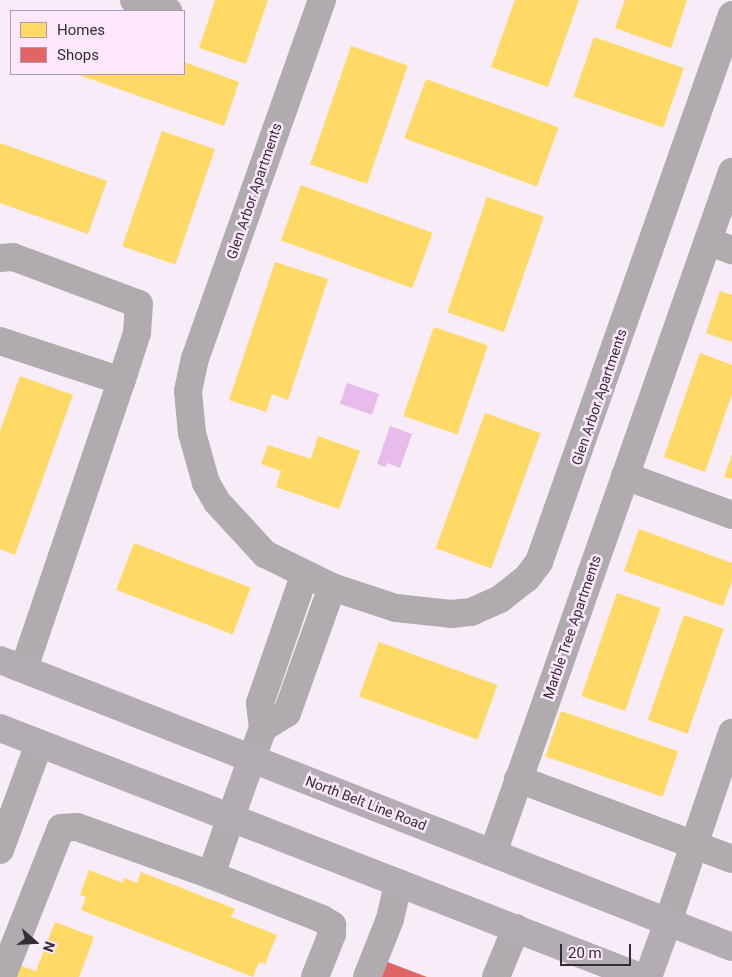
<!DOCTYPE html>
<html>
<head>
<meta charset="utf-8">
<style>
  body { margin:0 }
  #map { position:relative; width:732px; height:977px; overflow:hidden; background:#f7ecf8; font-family:Roboto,sans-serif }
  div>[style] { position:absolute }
  .water>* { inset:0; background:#e7bbea; transform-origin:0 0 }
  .homes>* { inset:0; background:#ffd966; transform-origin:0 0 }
  .shops>* { inset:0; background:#e06666 }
  .minor>* { height:28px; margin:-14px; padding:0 14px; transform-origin:14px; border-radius:14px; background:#afabaf }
  .major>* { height:28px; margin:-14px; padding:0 14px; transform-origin:14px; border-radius:14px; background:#b4acb4 }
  span { translate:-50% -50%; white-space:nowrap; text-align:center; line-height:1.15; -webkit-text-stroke:5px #fce7fd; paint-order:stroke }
  .street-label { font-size:14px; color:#362c36 }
  .legend { position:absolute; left:10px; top:10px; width:175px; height:65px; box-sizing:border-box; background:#fce7fd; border:1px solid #ad9cad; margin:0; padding:6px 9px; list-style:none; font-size:15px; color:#362c36 }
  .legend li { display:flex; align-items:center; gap:10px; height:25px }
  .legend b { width:25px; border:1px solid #ad9cad }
  .north { position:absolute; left:10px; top:917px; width:50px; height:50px; -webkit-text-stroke:4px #fce7fd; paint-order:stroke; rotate:109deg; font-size:14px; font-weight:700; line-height:20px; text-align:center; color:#362c36 }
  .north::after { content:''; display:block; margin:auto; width:18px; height:22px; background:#362c36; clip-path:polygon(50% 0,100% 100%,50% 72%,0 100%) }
  .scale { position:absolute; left:560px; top:944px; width:71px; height:22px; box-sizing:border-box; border:2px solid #362c36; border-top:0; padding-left:6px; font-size:15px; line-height:18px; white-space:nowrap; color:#362c36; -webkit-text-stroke:4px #fce7fd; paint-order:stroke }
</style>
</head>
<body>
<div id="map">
  <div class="water">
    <div style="left:347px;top:383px;width:34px;height:22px;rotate:19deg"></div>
    <div style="clip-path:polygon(390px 426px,412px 434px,400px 468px,387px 463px,385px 467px,377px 464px)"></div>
  </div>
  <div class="homes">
    <div style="clip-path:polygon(215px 0,268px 0,246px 64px,199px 48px)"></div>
    <div style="clip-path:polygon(515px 0,579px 0,548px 87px,491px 67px)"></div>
    <div style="clip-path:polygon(625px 0,687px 0,671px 48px,615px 28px)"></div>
    <div style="left:594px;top:37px;width:95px;height:63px;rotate:19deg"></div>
    <div style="left:351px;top:46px;width:60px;height:125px;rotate:19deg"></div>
    <div style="clip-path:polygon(184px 62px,239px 82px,224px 126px,76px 74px,184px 74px)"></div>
    <div style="left:426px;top:79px;width:141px;height:63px;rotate:20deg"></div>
    <div style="left:162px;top:131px;width:56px;height:122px;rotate:19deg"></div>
    <div style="clip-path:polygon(0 143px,107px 181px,88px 234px,0 203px)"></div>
    <div style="left:301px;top:185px;width:140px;height:59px;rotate:20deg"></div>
    <div style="left:487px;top:197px;width:60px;height:122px;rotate:19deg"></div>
    <div style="clip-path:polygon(275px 262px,328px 279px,288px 400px,272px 394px,266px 412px,229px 400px)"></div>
    <div style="clip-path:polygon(720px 291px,732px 295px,732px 342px,706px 333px)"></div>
    <div style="left:434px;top:327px;width:57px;height:94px;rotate:19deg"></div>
    <div style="clip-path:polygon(700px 353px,732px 365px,732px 394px,705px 472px,664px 457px)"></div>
    <div style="clip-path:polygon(20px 376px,73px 395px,15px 555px,0 549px,0 431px)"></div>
    <div style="left:485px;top:413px;width:59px;height:144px;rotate:20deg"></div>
    <div style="clip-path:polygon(318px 436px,360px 451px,339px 509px,276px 487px,281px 471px,261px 464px,268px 445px,311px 459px)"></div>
    <div style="clip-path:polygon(732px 454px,732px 479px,724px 477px)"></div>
    <div style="clip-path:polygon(639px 529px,732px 563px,732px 581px,723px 606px,624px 571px)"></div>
    <div style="left:134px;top:543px;width:125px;height:50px;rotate:21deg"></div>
    <div style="left:617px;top:593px;width:46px;height:109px;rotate:19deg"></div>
    <div style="left:684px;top:615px;width:42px;height:111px;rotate:19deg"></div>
    <div style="left:379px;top:642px;width:126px;height:58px;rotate:20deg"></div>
    <div style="left:561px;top:711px;width:124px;height:48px;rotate:19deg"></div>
    <div style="clip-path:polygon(89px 870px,123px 883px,124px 878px,137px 883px,141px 872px,235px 909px,231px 917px,277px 935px,265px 964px,259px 962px,253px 977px,81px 910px,86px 897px,80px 895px)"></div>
    <div style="clip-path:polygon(55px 922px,94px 937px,79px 977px,17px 977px,21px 966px,36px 971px)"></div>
  </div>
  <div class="shops">
    <div style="clip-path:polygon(385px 961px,427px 977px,379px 977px)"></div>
  </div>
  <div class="minor">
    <div style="left:134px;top:0;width:36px;rotate:18deg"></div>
    <div style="left:322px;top:0;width:380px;rotate:109.5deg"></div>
    <div style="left:195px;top:358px;width:34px;rotate:102deg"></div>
    <div style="left:188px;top:391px;width:42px;rotate:84.6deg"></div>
    <div style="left:192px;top:433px;width:52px;rotate:74.4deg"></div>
    <div style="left:206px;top:483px;width:22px;rotate:60deg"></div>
    <div style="left:217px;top:502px;width:71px;rotate:47.3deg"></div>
    <div style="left:265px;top:554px;width:75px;rotate:26.2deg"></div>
    <div style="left:332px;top:587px;width:67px;rotate:18.2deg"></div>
    <div style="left:396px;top:608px;width:55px;rotate:6.2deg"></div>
    <div style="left:451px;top:614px;width:20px;rotate:-6deg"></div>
    <div style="left:471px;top:612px;width:32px;rotate:-24deg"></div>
    <div style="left:500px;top:599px;width:34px;rotate:-38deg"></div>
    <div style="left:527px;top:578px;width:20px;rotate:-53deg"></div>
    <div style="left:539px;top:562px;width:580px;rotate:-70.57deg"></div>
    <div style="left:708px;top:241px;width:26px;rotate:21deg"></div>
    <div style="left:0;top:258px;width:13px;rotate:-4deg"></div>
    <div style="left:13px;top:257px;width:134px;rotate:20.5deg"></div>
    <div style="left:139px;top:304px;width:29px;rotate:94deg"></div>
    <div style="left:137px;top:333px;width:42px;rotate:108deg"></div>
    <div style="left:124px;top:373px;width:312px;rotate:108.7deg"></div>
    <div style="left:0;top:341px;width:128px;rotate:18.2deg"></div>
    <div style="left:625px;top:476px;width:114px;rotate:20deg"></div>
    <div style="left:263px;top:728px;width:28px;rotate:-32deg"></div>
    <div style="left:287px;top:713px;width:134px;rotate:-70.3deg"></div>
    <div style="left:252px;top:758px;width:32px;rotate:-70deg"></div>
    <div style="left:263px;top:728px;width:25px;rotate:-97deg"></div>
    <div style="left:260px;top:703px;width:134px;rotate:-70.9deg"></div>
    <div style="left:518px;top:779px;width:228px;rotate:20.5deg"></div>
    <div style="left:231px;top:817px;width:61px;rotate:109deg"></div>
    <div style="left:211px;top:875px;width:119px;rotate:21.6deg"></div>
    <div style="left:322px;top:919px;width:12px;rotate:31deg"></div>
    <div style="left:332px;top:925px;width:9px;rotate:90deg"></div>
    <div style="left:332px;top:934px;width:46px;rotate:111.6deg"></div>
    <div style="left:0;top:850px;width:113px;rotate:-69.8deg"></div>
    <div style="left:493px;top:853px;width:722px;rotate:-70.66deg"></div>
    <div style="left:668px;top:922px;width:200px;rotate:-71.3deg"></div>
    <div style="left:2px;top:977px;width:160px;rotate:-68.4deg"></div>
    <div style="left:61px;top:828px;width:16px;rotate:-4deg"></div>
    <div style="left:77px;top:827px;width:142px;rotate:19.7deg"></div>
    <div style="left:367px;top:977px;width:62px;rotate:-68.4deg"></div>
    <div style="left:390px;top:919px;width:37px;rotate:-77deg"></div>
    <div style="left:496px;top:977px;width:53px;rotate:-67.8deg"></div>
  </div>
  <div class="major">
    <div style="left:0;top:660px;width:786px;rotate:21.41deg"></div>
    <div style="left:0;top:728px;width:687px;rotate:21.26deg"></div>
    <div style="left:231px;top:817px;width:63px;rotate:-70.4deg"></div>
    <div style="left:648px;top:977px;width:59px;rotate:-70deg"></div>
  </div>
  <div class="street-label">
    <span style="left:254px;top:191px;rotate:-71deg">Glen Arbor Apartments</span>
    <span style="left:599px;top:397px;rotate:-71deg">Glen Arbor Apartments</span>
    <span style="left:572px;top:627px;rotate:-71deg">Marble Tree Apartments</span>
    <span style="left:366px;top:803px;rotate:21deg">North Belt Line Road</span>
  </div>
  <ul class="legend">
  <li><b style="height:14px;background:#ffd966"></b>Homes</li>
  <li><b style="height:14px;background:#e06666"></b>Shops</li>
  </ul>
  <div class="north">N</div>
  <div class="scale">20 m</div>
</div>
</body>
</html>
